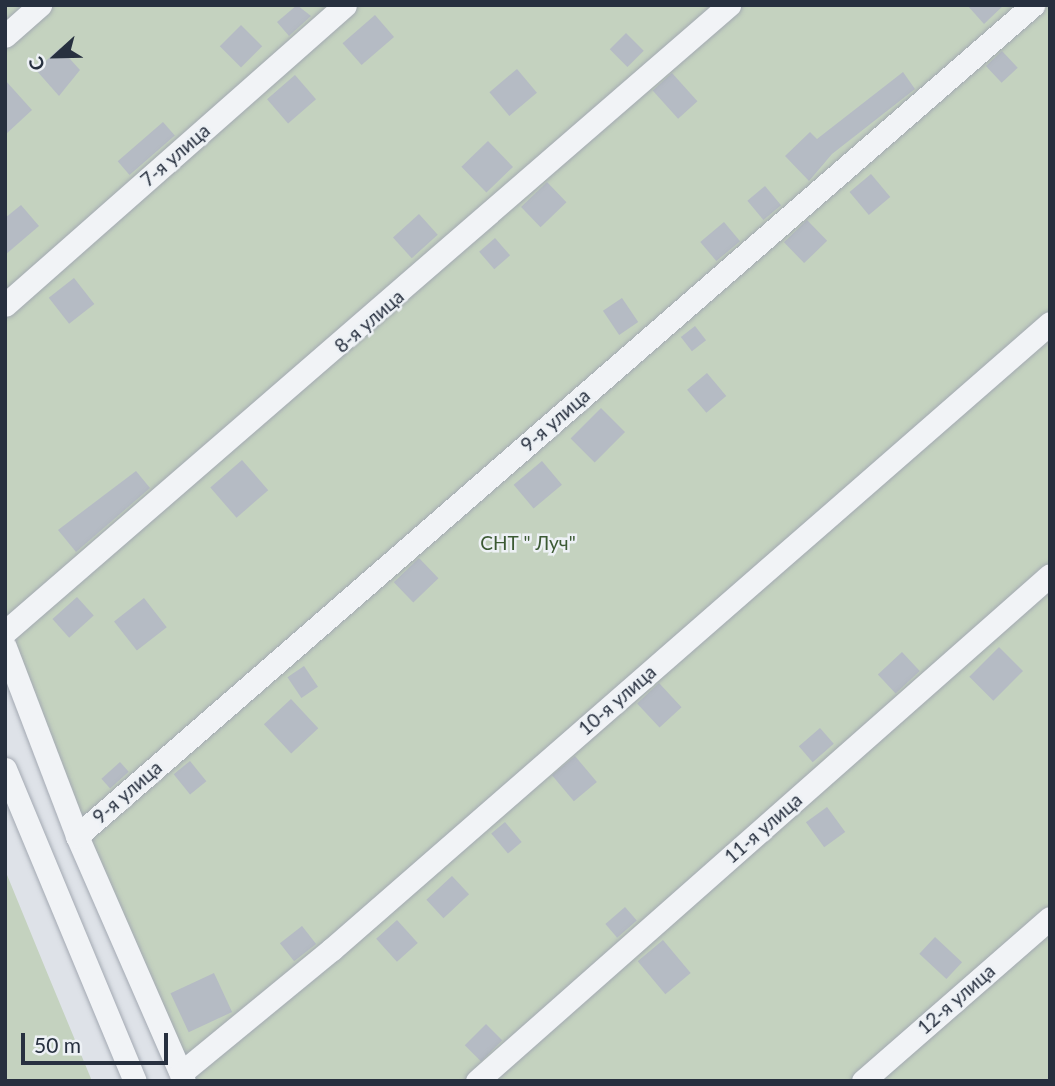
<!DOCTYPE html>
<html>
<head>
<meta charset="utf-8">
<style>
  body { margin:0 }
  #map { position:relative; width:1055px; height:1086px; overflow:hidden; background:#dee2e8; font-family:Lato,sans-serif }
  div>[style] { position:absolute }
  .green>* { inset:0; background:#c4d2bf }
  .building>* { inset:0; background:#b5bbc4; transform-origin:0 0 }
  .roads { filter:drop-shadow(0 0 2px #a3a9b2) drop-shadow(0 0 2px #a3a9b2) }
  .minor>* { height:23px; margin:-11.5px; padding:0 11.5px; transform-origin:11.5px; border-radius:11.5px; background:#f1f3f6 }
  span { translate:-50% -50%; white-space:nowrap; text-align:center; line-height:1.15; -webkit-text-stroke:5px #edf1f5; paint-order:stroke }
  .street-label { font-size:19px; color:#27303f }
  .park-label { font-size:19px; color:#3c5a34 }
  .frame { position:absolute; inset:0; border:7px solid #27303f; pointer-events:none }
  .north { position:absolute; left:21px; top:21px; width:70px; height:70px; -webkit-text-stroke:5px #edf1f5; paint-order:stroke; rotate:248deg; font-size:19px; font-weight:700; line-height:28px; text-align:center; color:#27303f }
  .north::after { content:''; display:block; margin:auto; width:24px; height:32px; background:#27303f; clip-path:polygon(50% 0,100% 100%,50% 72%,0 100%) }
  .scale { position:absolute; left:21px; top:1033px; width:147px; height:32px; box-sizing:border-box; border:4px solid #27303f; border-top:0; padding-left:9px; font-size:21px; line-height:24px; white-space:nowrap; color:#27303f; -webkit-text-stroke:5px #edf1f5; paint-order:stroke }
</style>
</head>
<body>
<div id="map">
  <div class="green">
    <div style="clip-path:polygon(5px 5px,1050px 5px,1050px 1081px,182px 1081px,5px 657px)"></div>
    <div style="clip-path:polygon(5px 870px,46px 970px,92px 1081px,5px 1081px)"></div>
  </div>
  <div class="building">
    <div style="clip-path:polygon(297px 5px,311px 16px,289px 36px,277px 22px)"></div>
    <div style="clip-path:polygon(967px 5px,1004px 5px,984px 24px)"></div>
    <div style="left:375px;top:15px;width:29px;height:43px;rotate:49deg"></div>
    <div style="left:241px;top:25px;width:30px;height:30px;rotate:45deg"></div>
    <div style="left:626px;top:33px;width:25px;height:23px;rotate:45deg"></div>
    <div style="clip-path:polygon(60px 48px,80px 70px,59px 96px,36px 70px)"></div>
    <div style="left:1002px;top:51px;width:23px;height:22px;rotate:47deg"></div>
    <div style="left:517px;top:69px;width:31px;height:36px;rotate:50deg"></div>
    <div style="clip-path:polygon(903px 72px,915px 89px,832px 154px,809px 181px,785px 156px,810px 132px,817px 139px)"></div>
    <div style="left:672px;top:73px;width:38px;height:26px;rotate:48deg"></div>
    <div style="left:295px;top:75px;width:32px;height:37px;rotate:49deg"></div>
    <div style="clip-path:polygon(5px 80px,32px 110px,5px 135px)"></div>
    <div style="left:163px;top:122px;width:18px;height:60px;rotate:49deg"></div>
    <div style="left:488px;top:141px;width:36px;height:37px;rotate:46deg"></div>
    <div style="left:871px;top:174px;width:30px;height:28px;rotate:50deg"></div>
    <div style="left:547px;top:182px;width:28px;height:36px;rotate:46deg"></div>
    <div style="left:765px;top:186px;width:25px;height:23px;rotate:50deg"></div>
    <div style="clip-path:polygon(21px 205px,39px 226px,5px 255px,5px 218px)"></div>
    <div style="left:419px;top:214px;width:28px;height:35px;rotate:48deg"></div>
    <div style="left:807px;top:220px;width:29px;height:32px;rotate:46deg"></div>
    <div style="left:724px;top:222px;width:25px;height:31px;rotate:50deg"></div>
    <div style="left:495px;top:238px;width:23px;height:21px;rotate:49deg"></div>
    <div style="left:74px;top:278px;width:33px;height:32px;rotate:52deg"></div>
    <div style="left:622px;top:298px;width:29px;height:23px;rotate:56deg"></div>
    <div style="left:695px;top:326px;width:18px;height:18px;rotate:52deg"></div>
    <div style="left:707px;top:373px;width:30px;height:26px;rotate:50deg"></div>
    <div style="left:601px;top:408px;width:34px;height:43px;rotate:45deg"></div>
    <div style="left:242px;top:460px;width:40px;height:42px;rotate:49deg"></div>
    <div style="left:542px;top:461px;width:31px;height:37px;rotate:50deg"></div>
    <div style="clip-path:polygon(136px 471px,150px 488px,76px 552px,58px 530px)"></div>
    <div style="left:419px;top:558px;width:28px;height:35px;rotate:46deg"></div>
    <div style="left:77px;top:597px;width:25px;height:33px;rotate:48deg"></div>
    <div style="left:144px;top:598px;width:37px;height:38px;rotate:52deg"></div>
    <div style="left:999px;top:647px;width:34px;height:42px;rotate:45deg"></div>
    <div style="left:902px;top:652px;width:26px;height:33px;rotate:47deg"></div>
    <div style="left:304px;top:666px;width:25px;height:20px;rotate:56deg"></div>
    <div style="left:659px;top:683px;width:33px;height:30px;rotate:47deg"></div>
    <div style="left:291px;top:699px;width:40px;height:37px;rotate:47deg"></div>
    <div style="left:820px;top:728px;width:21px;height:28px;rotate:49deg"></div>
    <div style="left:575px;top:756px;width:34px;height:30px;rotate:50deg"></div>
    <div style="left:190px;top:761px;width:26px;height:21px;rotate:51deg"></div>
    <div style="left:120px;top:762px;width:13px;height:25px;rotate:48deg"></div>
    <div style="left:827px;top:807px;width:31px;height:26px;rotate:54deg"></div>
    <div style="left:505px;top:822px;width:26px;height:18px;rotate:50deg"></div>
    <div style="left:452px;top:876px;width:25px;height:35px;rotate:47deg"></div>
    <div style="left:625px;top:907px;width:18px;height:26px;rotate:49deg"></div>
    <div style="left:397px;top:920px;width:31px;height:28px;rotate:48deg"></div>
    <div style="left:302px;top:926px;width:23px;height:28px;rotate:52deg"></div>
    <div style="left:935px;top:937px;width:37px;height:23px;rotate:43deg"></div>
    <div style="left:663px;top:940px;width:43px;height:33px;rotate:50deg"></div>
    <div style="left:214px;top:973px;width:43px;height:48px;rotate:65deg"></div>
    <div style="left:486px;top:1024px;width:23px;height:30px;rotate:45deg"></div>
  </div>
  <div class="roads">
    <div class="minor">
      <div style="left:5px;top:36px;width:47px;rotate:-41.5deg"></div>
      <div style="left:5px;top:305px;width:453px;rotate:-41.4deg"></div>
      <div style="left:5px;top:632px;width:958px;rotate:-40.89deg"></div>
      <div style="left:5px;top:647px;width:202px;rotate:69.1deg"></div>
      <div style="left:77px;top:836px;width:267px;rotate:66.4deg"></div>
      <div style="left:5px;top:769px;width:338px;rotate:67.4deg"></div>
      <div style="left:77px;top:836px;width:1267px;rotate:-41deg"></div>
      <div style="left:181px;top:1073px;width:194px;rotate:-39.4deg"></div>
      <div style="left:331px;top:950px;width:954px;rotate:-41.09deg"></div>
      <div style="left:477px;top:1081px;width:764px;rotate:-41.45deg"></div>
      <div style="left:863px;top:1081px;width:248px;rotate:-41.1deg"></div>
    </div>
  </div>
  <div class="street-label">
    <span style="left:175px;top:155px;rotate:-41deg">7-я улица</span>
    <span style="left:369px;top:321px;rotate:-41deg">8-я улица</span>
    <span style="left:555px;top:420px;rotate:-41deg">9-я улица</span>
    <span style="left:617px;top:700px;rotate:-41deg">10-я улица</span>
    <span style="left:127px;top:792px;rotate:-41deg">9-я улица</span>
    <span style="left:763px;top:828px;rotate:-41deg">11-я улица</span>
    <span style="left:956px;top:999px;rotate:-41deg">12-я улица</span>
  </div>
  <div class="park-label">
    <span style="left:528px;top:543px">СНТ " Луч"</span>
  </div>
  <div class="frame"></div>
  <div class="north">С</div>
  <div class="scale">50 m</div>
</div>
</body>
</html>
